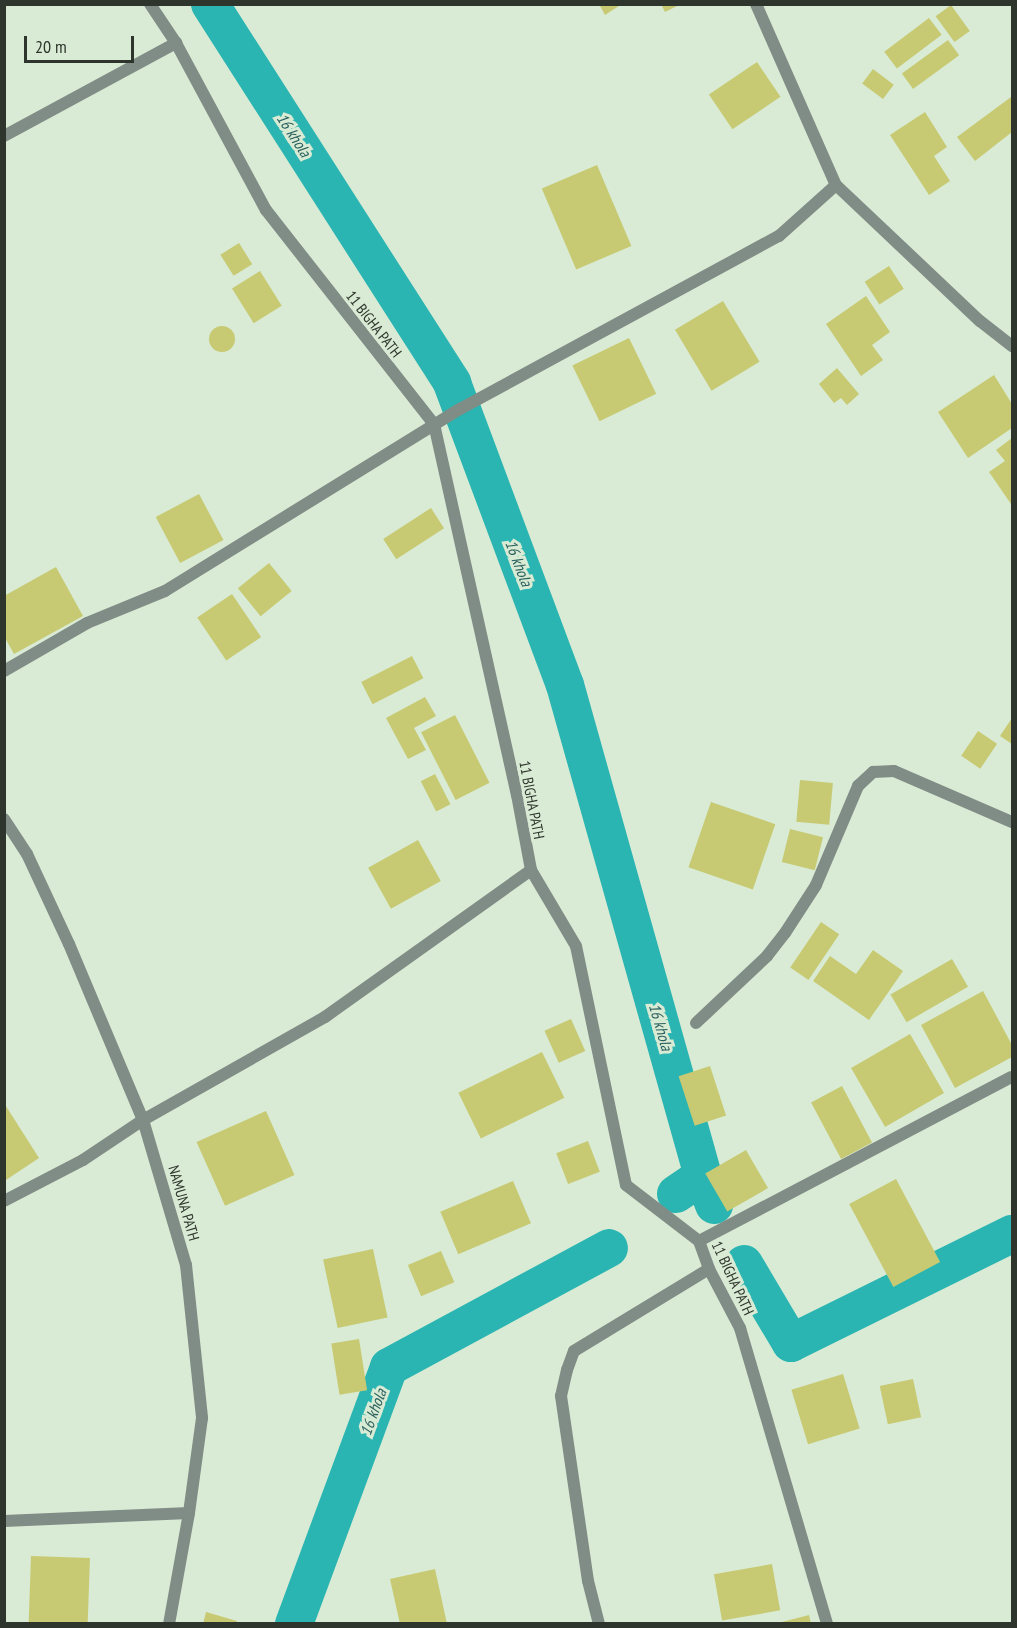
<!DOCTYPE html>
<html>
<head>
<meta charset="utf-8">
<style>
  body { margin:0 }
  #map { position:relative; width:1017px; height:1628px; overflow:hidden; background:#d9ebd4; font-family:"PT Sans Narrow",sans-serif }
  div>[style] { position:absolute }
  .canal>* { height:38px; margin:-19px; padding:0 19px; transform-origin:19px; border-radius:19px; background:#2ab5b2 }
  .building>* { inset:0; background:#c7ca72; transform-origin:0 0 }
  .round { border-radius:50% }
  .street>* { height:12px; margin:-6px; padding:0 6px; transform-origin:6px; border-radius:6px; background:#808c86 }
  span { translate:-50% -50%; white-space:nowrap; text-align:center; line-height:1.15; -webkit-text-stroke:6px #d9ebd4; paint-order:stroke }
  .street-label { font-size:15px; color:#2e352c }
  .water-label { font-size:16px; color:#2a605e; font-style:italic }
  .frame { position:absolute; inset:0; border:6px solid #2e352c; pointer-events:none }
  .scale { position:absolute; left:24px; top:36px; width:110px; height:27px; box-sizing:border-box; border:3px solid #2e352c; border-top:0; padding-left:8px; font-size:18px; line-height:21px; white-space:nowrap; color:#2e352c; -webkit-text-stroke:4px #d9ebd4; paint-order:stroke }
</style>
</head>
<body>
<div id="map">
  <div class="canal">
    <div style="left:210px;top:4px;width:450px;rotate:57.4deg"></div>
    <div style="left:452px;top:383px;width:322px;rotate:69.5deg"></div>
    <div style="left:565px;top:685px;width:510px;rotate:74.3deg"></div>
    <div style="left:703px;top:1176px;width:31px;rotate:69deg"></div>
    <div style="left:676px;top:1194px;width:32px;rotate:-34deg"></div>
    <div style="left:744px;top:1264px;width:92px;rotate:59.3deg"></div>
    <div style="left:791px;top:1343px;width:246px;rotate:-26.3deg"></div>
    <div style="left:294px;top:1624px;width:274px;rotate:-69.7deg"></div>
    <div style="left:389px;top:1367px;width:250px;rotate:-28.4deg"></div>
  </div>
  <div class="building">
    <div style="clip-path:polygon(599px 4px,622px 4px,605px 15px)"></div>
    <div style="clip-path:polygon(661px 4px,681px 4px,665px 12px)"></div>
    <div style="left:951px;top:5px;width:32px;height:19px;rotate:54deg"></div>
    <div style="left:929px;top:18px;width:21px;height:56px;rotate:53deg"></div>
    <div style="left:948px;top:40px;width:19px;height:57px;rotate:54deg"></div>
    <div style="left:757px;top:62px;width:42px;height:58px;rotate:56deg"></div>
    <div style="left:873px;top:69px;width:26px;height:18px;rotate:37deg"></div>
    <div style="clip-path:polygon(1011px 97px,1012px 132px,975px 161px,957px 137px)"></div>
    <div style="clip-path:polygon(925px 112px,947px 147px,934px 156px,950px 181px,929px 195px,890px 135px)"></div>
    <div style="left:597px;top:165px;width:88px;height:60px;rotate:67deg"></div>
    <div style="left:239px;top:243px;width:25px;height:22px;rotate:58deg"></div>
    <div style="left:889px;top:266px;width:27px;height:29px;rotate:57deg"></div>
    <div style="left:260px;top:271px;width:41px;height:33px;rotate:58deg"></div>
    <div style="clip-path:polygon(866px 296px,890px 332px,872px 345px,883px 360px,861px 376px,826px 324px)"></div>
    <div style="left:723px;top:301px;width:71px;height:56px;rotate:59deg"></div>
    <div class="round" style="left:209px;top:326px;width:26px;height:26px"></div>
    <div style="left:629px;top:338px;width:62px;height:63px;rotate:64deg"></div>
    <div style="clip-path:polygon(837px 368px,859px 394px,847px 405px,841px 398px,834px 403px,819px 384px)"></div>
    <div style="clip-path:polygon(994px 375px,1012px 404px,1012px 428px,968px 458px,938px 412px)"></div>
    <div style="clip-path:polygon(1012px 438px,1012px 503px,1011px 504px,989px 472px,1005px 461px,996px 450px)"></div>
    <div style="left:199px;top:494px;width:52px;height:49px;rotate:62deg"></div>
    <div style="left:431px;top:508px;width:24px;height:57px;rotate:57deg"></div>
    <div style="left:269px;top:563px;width:36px;height:40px;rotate:51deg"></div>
    <div style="clip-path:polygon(56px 567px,83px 616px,14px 654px,4px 636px,4px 596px)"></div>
    <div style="left:232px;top:594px;width:52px;height:42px;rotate:56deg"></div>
    <div style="left:412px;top:656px;width:25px;height:57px;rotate:63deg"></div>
    <div style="clip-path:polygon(425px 697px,436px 716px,414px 728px,426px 750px,408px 759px,386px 718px)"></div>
    <div style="left:455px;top:715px;width:76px;height:38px;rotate:63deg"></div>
    <div style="clip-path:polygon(1012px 718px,1012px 744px,1000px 736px)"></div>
    <div style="left:978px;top:731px;width:23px;height:30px;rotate:34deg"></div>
    <div style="left:435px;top:774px;width:34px;height:16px;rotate:63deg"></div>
    <div style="left:800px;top:780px;width:33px;height:42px;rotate:5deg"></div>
    <div style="left:711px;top:802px;width:68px;height:69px;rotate:19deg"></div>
    <div style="left:790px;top:829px;width:34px;height:34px;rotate:14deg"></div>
    <div style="left:418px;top:840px;width:47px;height:57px;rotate:61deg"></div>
    <div style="left:821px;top:922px;width:22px;height:55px;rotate:34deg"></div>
    <div style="clip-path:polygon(873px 950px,903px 971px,869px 1020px,813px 981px,830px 956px,856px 974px)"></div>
    <div style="left:952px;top:959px;width:32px;height:71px;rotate:60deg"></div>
    <div style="clip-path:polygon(983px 991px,1012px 1045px,1012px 1057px,955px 1088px,921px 1025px)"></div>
    <div style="left:571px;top:1019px;width:35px;height:29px;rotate:66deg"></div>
    <div style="left:910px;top:1034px;width:68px;height:68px;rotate:60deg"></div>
    <div style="left:542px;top:1052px;width:51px;height:93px;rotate:64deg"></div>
    <div style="left:710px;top:1066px;width:52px;height:33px;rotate:72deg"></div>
    <div style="left:842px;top:1086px;width:64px;height:35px;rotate:62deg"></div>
    <div style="clip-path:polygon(4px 1103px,39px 1158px,6px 1180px,4px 1178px)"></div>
    <div style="left:266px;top:1111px;width:70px;height:76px;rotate:66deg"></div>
    <div style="left:588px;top:1141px;width:33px;height:34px;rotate:69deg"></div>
    <div style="left:746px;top:1150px;width:44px;height:47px;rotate:60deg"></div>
    <div style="left:896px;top:1179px;width:94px;height:53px;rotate:62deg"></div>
    <div style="left:513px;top:1181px;width:46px;height:79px;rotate:67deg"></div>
    <div style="left:373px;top:1249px;width:70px;height:51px;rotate:78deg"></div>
    <div style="left:441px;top:1251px;width:34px;height:36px;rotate:67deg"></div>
    <div style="left:359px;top:1339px;width:52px;height:28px;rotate:81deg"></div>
    <div style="left:843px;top:1374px;width:57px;height:54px;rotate:73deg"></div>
    <div style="left:913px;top:1379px;width:39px;height:34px;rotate:78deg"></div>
    <div style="left:31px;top:1556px;width:59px;height:68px;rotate:2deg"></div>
    <div style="left:772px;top:1564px;width:47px;height:59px;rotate:80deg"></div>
    <div style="clip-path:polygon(435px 1569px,447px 1624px,400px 1624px,390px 1579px)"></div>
    <div style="clip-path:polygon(206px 1612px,237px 1621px,236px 1624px,203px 1624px)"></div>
    <div style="clip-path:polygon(809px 1615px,811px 1624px,778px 1624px,778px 1623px)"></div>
  </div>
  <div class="street">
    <div style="left:150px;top:4px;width:47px;rotate:56.3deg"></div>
    <div style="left:176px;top:43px;width:190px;rotate:61.7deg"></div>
    <div style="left:266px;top:210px;width:272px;rotate:51.9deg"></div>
    <div style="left:434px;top:424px;width:380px;rotate:77.4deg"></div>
    <div style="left:517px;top:795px;width:76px;rotate:79.4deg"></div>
    <div style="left:531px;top:870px;width:88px;rotate:59.4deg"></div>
    <div style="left:576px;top:946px;width:244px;rotate:78.2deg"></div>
    <div style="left:626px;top:1185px;width:92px;rotate:37.5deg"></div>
    <div style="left:699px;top:1241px;width:30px;rotate:70deg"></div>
    <div style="left:709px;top:1269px;width:67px;rotate:62.3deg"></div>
    <div style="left:740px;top:1328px;width:309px;rotate:73.6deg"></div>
    <div style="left:756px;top:4px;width:198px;rotate:66.2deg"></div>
    <div style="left:836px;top:185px;width:198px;rotate:43.4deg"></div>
    <div style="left:980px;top:321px;width:41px;rotate:38deg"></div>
    <div style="left:4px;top:136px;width:196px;rotate:-28.4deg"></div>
    <div style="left:4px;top:671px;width:96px;rotate:-30deg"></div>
    <div style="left:87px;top:623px;width:84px;rotate:-22.3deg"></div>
    <div style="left:165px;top:591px;width:347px;rotate:-31.7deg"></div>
    <div style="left:460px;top:409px;width:363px;rotate:-28.5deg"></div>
    <div style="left:779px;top:236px;width:76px;rotate:-41.8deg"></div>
    <div style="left:4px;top:819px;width:42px;rotate:56.7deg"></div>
    <div style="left:27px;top:854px;width:99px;rotate:65deg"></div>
    <div style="left:69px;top:944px;width:191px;rotate:67.2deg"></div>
    <div style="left:143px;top:1120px;width:151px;rotate:73.5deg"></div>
    <div style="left:186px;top:1265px;width:154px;rotate:84deg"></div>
    <div style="left:202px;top:1418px;width:96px;rotate:97.8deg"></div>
    <div style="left:189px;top:1513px;width:113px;rotate:100.2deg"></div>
    <div style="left:696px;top:1023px;width:98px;rotate:-43.3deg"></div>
    <div style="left:767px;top:956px;width:29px;rotate:-52deg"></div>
    <div style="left:785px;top:933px;width:57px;rotate:-57.1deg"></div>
    <div style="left:816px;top:885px;width:108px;rotate:-67deg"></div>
    <div style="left:858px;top:786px;width:21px;rotate:-43deg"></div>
    <div style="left:873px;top:772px;width:21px;rotate:-3deg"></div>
    <div style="left:894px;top:771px;width:129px;rotate:23.4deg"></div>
    <div style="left:4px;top:1201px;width:89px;rotate:-27.4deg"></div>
    <div style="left:83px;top:1160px;width:72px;rotate:-33.7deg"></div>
    <div style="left:143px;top:1120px;width:209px;rotate:-29.5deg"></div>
    <div style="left:325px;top:1017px;width:253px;rotate:-35.5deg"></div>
    <div style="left:699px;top:1241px;width:353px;rotate:-27.7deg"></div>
    <div style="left:4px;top:1521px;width:185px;rotate:-2.5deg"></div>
    <div style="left:599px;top:1624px;width:44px;rotate:-104.3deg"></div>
    <div style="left:588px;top:1581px;width:187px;rotate:-98.3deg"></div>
    <div style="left:561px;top:1396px;width:27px;rotate:-77deg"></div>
    <div style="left:567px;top:1370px;width:20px;rotate:-70deg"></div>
    <div style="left:574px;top:1351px;width:158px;rotate:-31.3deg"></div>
  </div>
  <div class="street-label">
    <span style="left:374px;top:324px;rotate:52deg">11 BIGHA PATH</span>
    <span style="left:532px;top:800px;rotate:79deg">11 BIGHA PATH</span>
    <span style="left:184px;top:1203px;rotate:74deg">NAMUNA PATH</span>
    <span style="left:733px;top:1278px;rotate:65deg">11 BIGHA PATH</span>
  </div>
  <div class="water-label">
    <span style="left:294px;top:135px;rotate:57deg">16 khola</span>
    <span style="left:519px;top:563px;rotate:69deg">16 khola</span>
    <span style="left:661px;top:1027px;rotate:74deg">16 khola</span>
    <span style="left:373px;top:1412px;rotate:-70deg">16 khola</span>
  </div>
  <div class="frame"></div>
  <div class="scale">20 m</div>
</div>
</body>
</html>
